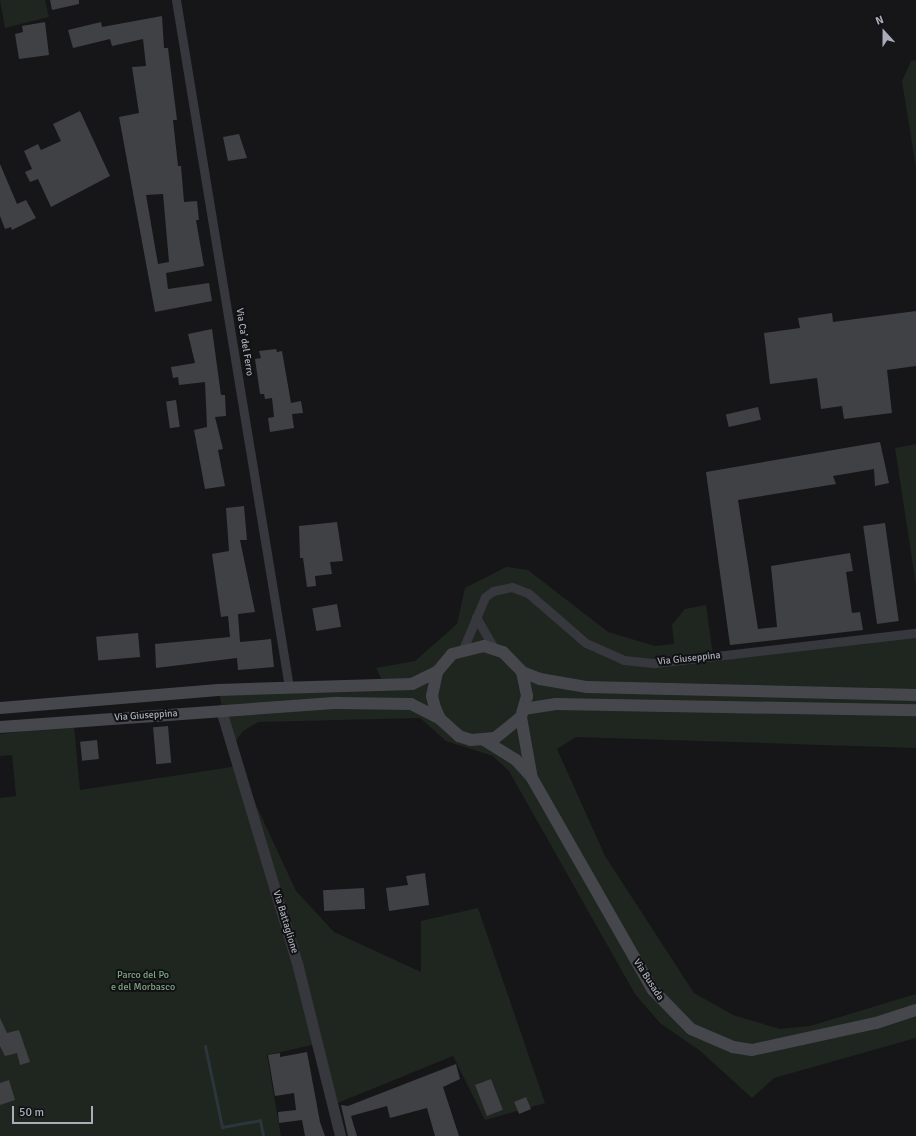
<!DOCTYPE html>
<html>
<head>
<meta charset="utf-8">
<style>
  body { margin:0 }
  #map { position:relative; width:916px; height:1136px; overflow:hidden; background:#161618; font-family:Signika,sans-serif }
  div>[style] { position:absolute }
  .green>* { inset:0; background:#1e261f }
  .stream>* { height:3px; margin:-1.5px; padding:0 1.5px; transform-origin:1.5px; border-radius:1.5px; background:#2c353c }
  .building>* { inset:0; background:#404145; transform-origin:0 0 }
  .minor>* { height:9px; margin:-4.5px; padding:0 4.5px; transform-origin:4.5px; border-radius:4.5px; background:#37383d }
  .tertiary>* { height:11px; margin:-5.5px; padding:0 5.5px; transform-origin:5.5px; border-radius:5.5px; background:#37383d }
  .secondary>* { height:12px; margin:-6px; padding:0 6px; transform-origin:6px; border-radius:6px; background:#45474d }
  span { translate:-50% -50%; white-space:nowrap; text-align:center; line-height:1.15; -webkit-text-stroke:4px #111113; paint-order:stroke }
  .street-label { font-size:10px; color:#a8adb8 }
  .park-label { font-size:10px; color:#7fa381 }
  .north { position:absolute; left:864px; top:12px; width:40px; height:40px; -webkit-text-stroke:3px #111113; paint-order:stroke; rotate:339deg; font-size:11px; font-weight:700; line-height:16px; text-align:center; color:#a8adb8 }
  .north::after { content:''; display:block; margin:auto; width:14px; height:18px; background:#a8adb8; clip-path:polygon(50% 0,100% 100%,50% 72%,0 100%) }
  .scale { position:absolute; left:12px; top:1106px; width:81px; height:18px; box-sizing:border-box; border:2px solid #a8adb8; border-top:0; padding-left:5px; font-size:12px; line-height:14px; white-space:nowrap; color:#a8adb8; -webkit-text-stroke:3px #111113; paint-order:stroke }
</style>
</head>
<body>
<div id="map">
  <div class="green">
    <div style="clip-path:polygon(0 0,45px 0,49px 17px,5px 28px)"></div>
    <div style="clip-path:polygon(916px 60px,916px 168px,902px 81px,911px 61px)"></div>
    <div style="clip-path:polygon(916px 444px,916px 585px,895px 448px)"></div>
    <div style="clip-path:polygon(506px 567px,528px 570px,608px 632px,655px 646px,674px 644px,672px 625px,685px 609px,706px 605px,713px 655px,916px 631px,916px 748px,576px 737px,557px 749px,605px 856px,694px 993px,733px 1015px,780px 1029px,810px 1026px,916px 994px,916px 1038px,774px 1078px,752px 1098px,699px 1050px,660px 1023px,635px 994px,509px 771px,493px 756px,446px 741px,420px 718px,258px 722px,243px 731px,232px 746px,218px 690px,385px 686px,376px 668px,415px 661px,457px 624px,465px 588px)"></div>
    <div style="clip-path:polygon(74px 726px,80px 790px,238px 766px,296px 891px,334px 932px,421px 972px,421px 921px,478px 908px,545px 1103px,485px 1120px,453px 1056px,335px 1104px,312px 1045px,267px 1055px,281px 1136px,0 1136px,0 798px,16px 796px,12px 755px,0 756px,0 734px)"></div>
  </div>
  <div class="stream">
    <div style="left:205px;top:1046px;width:83px;rotate:78.1deg"></div>
    <div style="left:222px;top:1127px;width:39px;rotate:-10deg"></div>
    <div style="left:260px;top:1120px;width:16px;rotate:79deg"></div>
  </div>
  <div class="building">
    <div style="clip-path:polygon(50px 0,79px 0,79px 4px,52px 10px)"></div>
    <div style="clip-path:polygon(evenodd,162px 16px,164px 48px,168px 48px,177px 120px,173px 120px,178px 166px,181px 166px,184px 202px,197px 201px,199px 220px,196px 220px,204px 266px,166px 273px,168px 289px,209px 283px,212px 301px,155px 312px,119px 117px,139px 113px,132px 67px,146px 66px,143px 39px,112px 46px,110px 39px,73px 48px,68px 30px,101px 22px,102px 27px,162px 16px,163px 194px,169px 262px,158px 264px,146px 195px,163px 194px)"></div>
    <div style="clip-path:polygon(45px 22px,49px 55px,19px 59px,15px 34px,23px 32px,22px 26px)"></div>
    <div style="clip-path:polygon(80px 111px,110px 176px,51px 207px,38px 179px,30px 182px,25px 172px,32px 169px,24px 151px,38px 144px,41px 150px,61px 141px,53px 124px)"></div>
    <div style="clip-path:polygon(239px 134px,247px 158px,228px 161px,223px 137px)"></div>
    <div style="clip-path:polygon(0 164px,17px 204px,26px 200px,36px 218px,12px 230px,11px 227px,5px 229px,0 216px)"></div>
    <div style="clip-path:polygon(916px 311px,916px 366px,887px 370px,892px 413px,844px 419px,842px 406px,821px 409px,817px 378px,770px 384px,764px 333px,800px 328px,798px 318px,832px 313px,833px 322px)"></div>
    <div style="clip-path:polygon(212px 329px,221px 395px,225px 395px,226px 416px,215px 417px,223px 449px,218px 450px,225px 486px,205px 489px,194px 430px,207px 427px,205px 382px,179px 385px,178px 377px,173px 378px,171px 367px,195px 363px,188px 334px)"></div>
    <div style="clip-path:polygon(276px 349px,277px 352px,282px 351px,291px 403px,301px 401px,303px 413px,292px 414px,294px 428px,270px 432px,268px 418px,274px 417px,272px 398px,265px 399px,264px 394px,260px 394px,255px 359px,261px 358px,259px 351px)"></div>
    <div style="left:176px;top:400px;width:27px;height:10px;rotate:82deg"></div>
    <div style="left:758px;top:407px;width:13px;height:33px;rotate:77deg"></div>
    <div style="clip-path:polygon(880px 442px,889px 483px,875px 486px,874px 469px,833px 476px,836px 484px,738px 500px,758px 629px,777px 627px,771px 566px,850px 553px,853px 571px,846px 572px,852px 613px,860px 612px,863px 630px,730px 645px,706px 472px)"></div>
    <div style="clip-path:polygon(244px 506px,247px 540px,240px 540px,255px 612px,238px 614px,240px 642px,271px 639px,274px 667px,238px 670px,237px 658px,156px 668px,155px 644px,230px 637px,228px 616px,221px 617px,212px 554px,229px 551px,226px 508px)"></div>
    <div style="clip-path:polygon(337px 522px,343px 561px,330px 562px,332px 574px,315px 576px,316px 586px,307px 587px,303px 558px,300px 558px,299px 526px)"></div>
    <div style="left:885px;top:523px;width:99px;height:22px;rotate:82deg"></div>
    <div style="left:337px;top:604px;width:23px;height:25px;rotate:80deg"></div>
    <div style="left:138px;top:633px;width:24px;height:42px;rotate:85deg"></div>
    <div style="left:168px;top:726px;width:37px;height:15px;rotate:85deg"></div>
    <div style="left:97px;top:740px;width:19px;height:17px;rotate:84deg"></div>
    <div style="clip-path:polygon(425px 873px,429px 905px,389px 911px,386px 888px,408px 885px,406px 876px)"></div>
    <div style="left:364px;top:888px;width:21px;height:41px;rotate:87deg"></div>
    <div style="clip-path:polygon(0 1018px,7px 1033px,19px 1030px,30px 1062px,20px 1065px,17px 1053px,5px 1056px,0 1046px)"></div>
    <div style="clip-path:polygon(307px 1052px,320px 1122px,325px 1136px,305px 1136px,302px 1120px,279px 1123px,278px 1112px,296px 1110px,294px 1093px,275px 1096px,268px 1055px,280px 1053px,280px 1057px)"></div>
    <div style="clip-path:polygon(456px 1064px,460px 1079px,443px 1087px,459px 1136px,435px 1136px,427px 1108px,390px 1118px,387px 1106px,351px 1116px,357px 1136px,348px 1136px,341px 1105px,348px 1106px)"></div>
    <div style="left:491px;top:1079px;width:33px;height:17px;rotate:69deg"></div>
    <div style="clip-path:polygon(9px 1080px,15px 1100px,0 1105px,0 1083px)"></div>
    <div style="left:526px;top:1097px;width:13px;height:13px;rotate:67deg"></div>
  </div>
  <div class="minor">
    <div style="left:176px;top:0;width:696px;rotate:80.66deg"></div>
    <div style="left:476px;top:617px;width:36px;rotate:60deg"></div>
    <div style="left:463px;top:649px;width:56px;rotate:-67.1deg"></div>
    <div style="left:485px;top:597px;width:10px;rotate:-37deg"></div>
    <div style="left:493px;top:591px;width:19px;rotate:-12deg"></div>
    <div style="left:512px;top:587px;width:17px;rotate:21deg"></div>
    <div style="left:528px;top:593px;width:77px;rotate:40.8deg"></div>
    <div style="left:586px;top:643px;width:42px;rotate:24.1deg"></div>
    <div style="left:624px;top:660px;width:31px;rotate:6deg"></div>
    <div style="left:655px;top:663px;width:263px;rotate:-6.6deg"></div>
  </div>
  <div class="tertiary">
    <div style="left:221px;top:710px;width:268px;rotate:73.3deg"></div>
    <div style="left:298px;top:967px;width:174px;rotate:76deg"></div>
  </div>
  <div class="secondary">
    <div style="left:522px;top:672px;width:19px;rotate:21deg"></div>
    <div style="left:540px;top:679px;width:48px;rotate:9.7deg"></div>
    <div style="left:587px;top:687px;width:329px;rotate:1.4deg"></div>
    <div style="left:0;top:708px;width:219px;rotate:-4.7deg"></div>
    <div style="left:218px;top:690px;width:194px;rotate:-1.8deg"></div>
    <div style="left:412px;top:684px;width:28px;rotate:-26deg"></div>
    <div style="left:437px;top:672px;width:23px;rotate:-50deg"></div>
    <div style="left:452px;top:654px;width:33px;rotate:-14deg"></div>
    <div style="left:484px;top:646px;width:20px;rotate:18deg"></div>
    <div style="left:503px;top:652px;width:28px;rotate:46deg"></div>
    <div style="left:522px;top:672px;width:25px;rotate:78deg"></div>
    <div style="left:527px;top:696px;width:22px;rotate:106deg"></div>
    <div style="left:521px;top:717px;width:33px;rotate:141deg"></div>
    <div style="left:495px;top:738px;width:24px;rotate:175deg"></div>
    <div style="left:471px;top:740px;width:13px;rotate:-162deg"></div>
    <div style="left:459px;top:736px;width:25px;rotate:-138deg"></div>
    <div style="left:440px;top:719px;width:12px;rotate:-114deg"></div>
    <div style="left:435px;top:708px;width:12px;rotate:-104deg"></div>
    <div style="left:432px;top:696px;width:25px;rotate:-78deg"></div>
    <div style="left:524px;top:709px;width:32px;rotate:-9deg"></div>
    <div style="left:556px;top:704px;width:360px;rotate:1deg"></div>
    <div style="left:521px;top:717px;width:58px;rotate:80deg"></div>
    <div style="left:0;top:727px;width:338px;rotate:-4.1deg"></div>
    <div style="left:337px;top:703px;width:74px;rotate:0.8deg"></div>
    <div style="left:411px;top:704px;width:33px;rotate:27deg"></div>
    <div style="left:484px;top:740px;width:38px;rotate:32deg"></div>
    <div style="left:516px;top:760px;width:24px;rotate:48deg"></div>
    <div style="left:532px;top:778px;width:244px;rotate:60.3deg"></div>
    <div style="left:653px;top:990px;width:54px;rotate:45.7deg"></div>
    <div style="left:691px;top:1029px;width:46px;rotate:23.2deg"></div>
    <div style="left:733px;top:1047px;width:19px;rotate:9deg"></div>
    <div style="left:752px;top:1050px;width:127px;rotate:-12.3deg"></div>
    <div style="left:876px;top:1023px;width:42px;rotate:-18deg"></div>
  </div>
  <div class="street-label">
    <span style="left:244px;top:342px;rotate:81deg">Via Ca' del Ferro</span>
    <span style="left:689px;top:659px;rotate:-6deg">Via Giuseppina</span>
    <span style="left:146px;top:716px;rotate:-4deg">Via Giuseppina</span>
    <span style="left:285px;top:922px;rotate:73deg">Via Battaglione</span>
    <span style="left:648px;top:980px;rotate:57deg">Via Busada</span>
  </div>
  <div class="park-label">
    <span style="left:143px;top:981px">Parco del Po<br>e del Morbasco</span>
  </div>
  <div class="north">N</div>
  <div class="scale">50 m</div>
</div>
</body>
</html>
